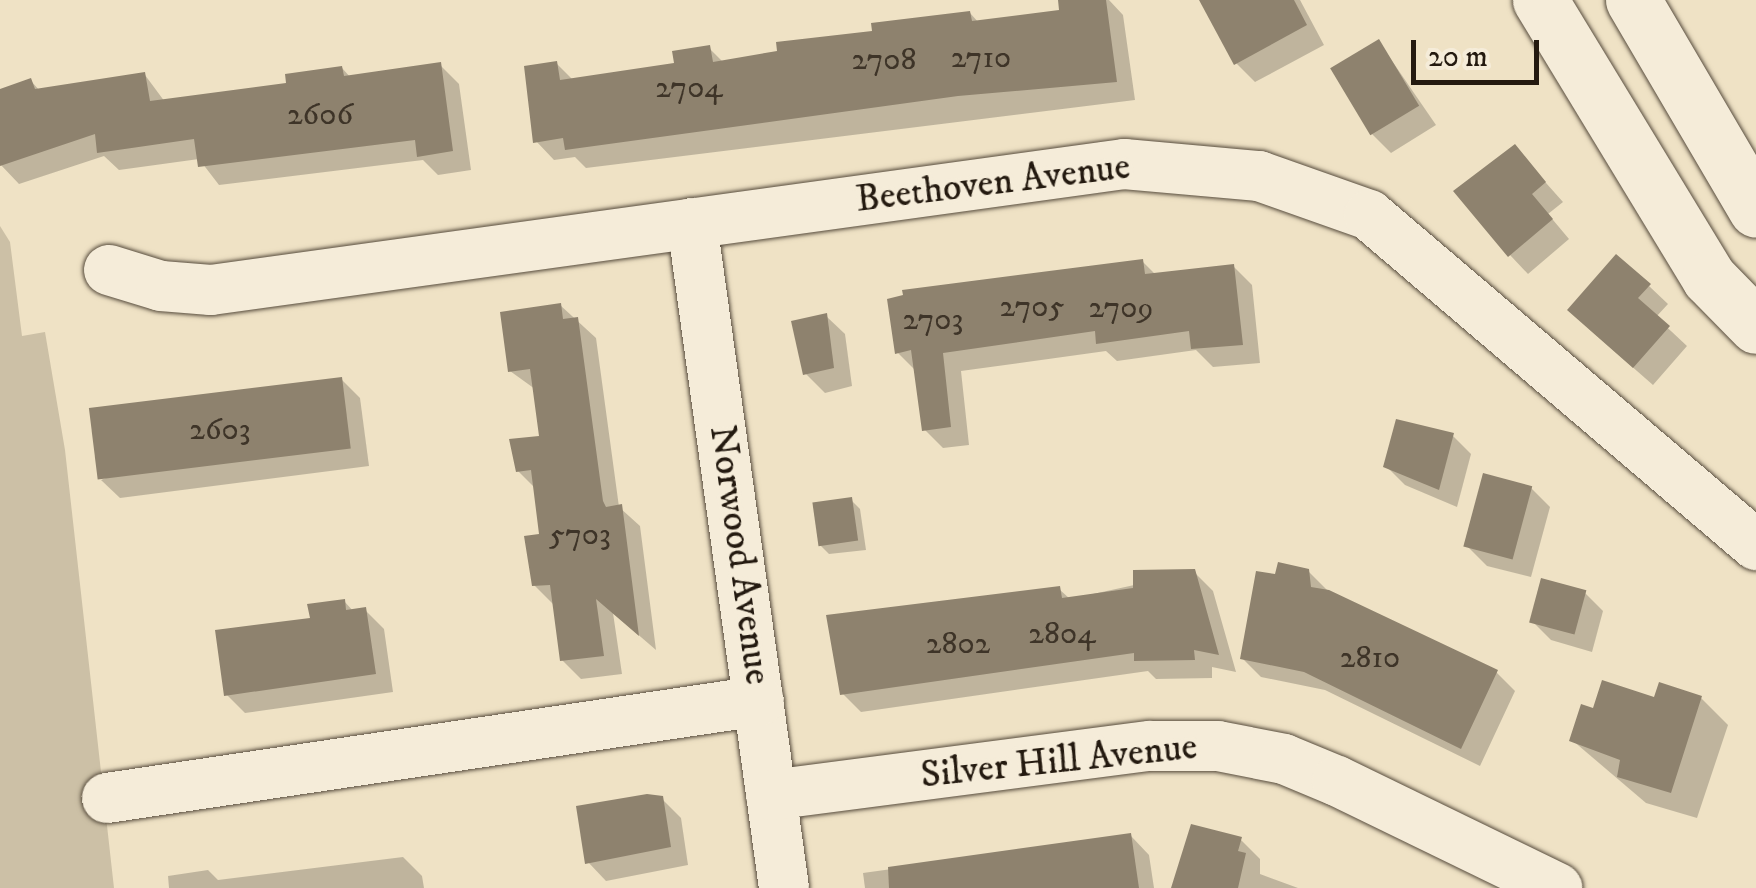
<!DOCTYPE html>
<html>
<head>
<meta charset="utf-8">
<style>
  body { margin:0 }
  #map { position:relative; width:1756px; height:888px; overflow:hidden; background:#efe2c5; font-family:"IM FELL DW Pica",serif }
  div>[style] { position:absolute }
  .green>* { inset:0; background:#ccc0a6 }
  .shadow>* { inset:0; background:#0003 }
  .building>* { inset:0; background:#8e826e; transform-origin:0 0 }
  .roads { filter:drop-shadow(0 0 2px #574c3d) drop-shadow(0 0 2px #574c3d) }
  .minor>* { height:50px; margin:-25px; padding:0 25px; transform-origin:25px; border-radius:25px; background:#f5ecd9 }
  .secondary>* { height:55px; margin:-27.5px; padding:0 27.5px; transform-origin:27.5px; border-radius:27.5px; background:#f5ecd9 }
  span { translate:-50% -50%; white-space:nowrap; text-align:center; line-height:1.15; -webkit-text-stroke:8px #f5ecd9; paint-order:stroke }
  .number-label { font-size:32px; color:#3e3428 }
  .number-label span { -webkit-text-stroke-width:0 }
  .street-label { font-size:38px; color:#241a10 }
  .scale { position:absolute; left:1411px; top:40px; width:128px; height:45px; box-sizing:border-box; border:5px solid #241a10; border-top:0; padding-left:12px; font-size:30px; line-height:35px; white-space:nowrap; color:#241a10; -webkit-text-stroke:8px #f5ecd9; paint-order:stroke }
</style>
</head>
<body>
<div id="map">
  <div class="green">
    <div style="clip-path:polygon(0 226px,10px 242px,22px 336px,45px 332px,65px 450px,114px 888px,0 888px)"></div>
  </div>
  <div class="shadow">
    <div style="clip-path:polygon(1068px 0,1109px 0,1123px 15px,1135px 100px,586px 168px,575px 157px,554px 160px,536px 141px,557px 64px,573px 80px,677px 65px,709px 48px,724px 63px,970px 13px,979px 23px,1062px 12px)"></div>
    <div style="clip-path:polygon(1212px 0,1300px 0,1324px 45px,1255px 82px,1236px 63px)"></div>
    <div style="clip-path:polygon(1379px 42px,1436px 125px,1391px 153px,1372px 134px)"></div>
    <div style="clip-path:polygon(440px 65px,459px 84px,471px 170px,438px 175px,423px 160px,219px 185px,199px 159px,119px 170px,104px 156px,19px 184px,0 164px,0 92px,31px 81px,40px 91px,145px 75px,165px 102px,289px 85px,342px 68px,351px 78px)"></div>
    <div style="clip-path:polygon(1515px 148px,1563px 202px,1548px 214px,1569px 239px,1528px 274px,1510px 255px)"></div>
    <div style="clip-path:polygon(1142px 261px,1156px 275px,1233px 266px,1252px 285px,1260px 363px,1213px 367px,1196px 350px,1117px 361px,1106px 351px,961px 371px,969px 445px,943px 448px,924px 429px,916px 371px,898px 353px)"></div>
    <div style="clip-path:polygon(1649px 286px,1668px 304px,1656px 317px,1687px 346px,1653px 385px,1589px 329px)"></div>
    <div style="clip-path:polygon(560px 305px,596px 338px,619px 507px,640px 526px,656px 650px,613px 613px,622px 674px,581px 679px,562px 660px,555px 606px,534px 585px,542px 536px,536px 489px,518px 471px,542px 438px,535px 389px,510px 371px)"></div>
    <div style="clip-path:polygon(826px 316px,845px 334px,852px 386px,825px 393px,806px 374px)"></div>
    <div style="clip-path:polygon(341px 379px,360px 398px,369px 466px,120px 498px,101px 480px)"></div>
    <div style="clip-path:polygon(1452px 435px,1471px 454px,1457px 507px,1405px 485px,1386px 466px)"></div>
    <div style="clip-path:polygon(1531px 488px,1550px 507px,1531px 577px,1487px 566px,1468px 547px)"></div>
    <div style="clip-path:polygon(851px 500px,860px 509px,866px 550px,829px 554px,820px 545px)"></div>
    <div style="clip-path:polygon(1308px 571px,1327px 590px,1496px 672px,1515px 691px,1480px 766px,1325px 690px,1261px 677px,1242px 658px,1277px 577px)"></div>
    <div style="clip-path:polygon(1194px 572px,1213px 591px,1236px 672px,1212px 667px,1212px 678px,1156px 679px,1148px 671px,861px 712px,842px 693px,1059px 589px,1070px 599px)"></div>
    <div style="clip-path:polygon(1584px 592px,1603px 611px,1592px 652px,1551px 640px,1532px 621px)"></div>
    <div style="clip-path:polygon(344px 601px,354px 612px,365px 610px,384px 629px,393px 692px,245px 713px,226px 694px)"></div>
    <div style="clip-path:polygon(1701px 698px,1728px 725px,1697px 818px,1646px 803px,1572px 740px,1595px 711px)"></div>
    <div style="clip-path:polygon(662px 799px,681px 818px,688px 865px,606px 881px,588px 862px)"></div>
    <div style="clip-path:polygon(1131px 836px,1149px 855px,1154px 888px,865px 888px,863px 873px)"></div>
    <div style="clip-path:polygon(1240px 839px,1260px 859px,1260px 874px,1298px 888px,1175px 888px)"></div>
    <div style="clip-path:polygon(403px 857px,422px 876px,424px 888px,169px 888px,168px 876px,208px 870px,218px 880px)"></div>
  </div>
  <div class="building">
    <div style="clip-path:polygon(1058px 0,1106px 0,1117px 82px,958px 96px,565px 150px,563px 138px,533px 143px,524px 66px,557px 61px,560px 80px,674px 63px,672px 51px,710px 45px,713px 62px,777px 51px,776px 42px,872px 31px,871px 23px,970px 11px,972px 21px,1059px 10px)"></div>
    <div style="clip-path:polygon(1199px 0,1294px 0,1307px 25px,1234px 65px)"></div>
    <div style="left:1379px;top:39px;width:78px;height:57px;rotate:59deg"></div>
    <div style="clip-path:polygon(441px 62px,453px 151px,417px 157px,415px 140px,198px 167px,194px 139px,97px 153px,95px 134px,0 166px,0 89px,31px 78px,35px 89px,145px 72px,150px 101px,286px 83px,285px 74px,342px 66px,344px 76px)"></div>
    <div style="clip-path:polygon(1515px 144px,1546px 182px,1532px 194px,1553px 219px,1508px 257px,1453px 191px)"></div>
    <div style="clip-path:polygon(1616px 254px,1651px 284px,1638px 298px,1670px 326px,1633px 368px,1567px 310px)"></div>
    <div style="clip-path:polygon(1143px 259px,1145px 274px,1234px 264px,1243px 345px,1191px 349px,1189px 331px,1096px 344px,1095px 331px,943px 353px,951px 427px,922px 431px,911px 350px,895px 354px,887px 299px,903px 295px,902px 290px)"></div>
    <div style="clip-path:polygon(561px 303px,563px 319px,578px 317px,603px 501px,606px 507px,622px 504px,639px 636px,596px 599px,604px 656px,560px 661px,550px 585px,532px 586px,524px 536px,539px 534px,531px 470px,516px 472px,509px 439px,539px 436px,530px 369px,508px 372px,500px 312px)"></div>
    <div style="clip-path:polygon(827px 313px,834px 368px,803px 375px,791px 321px)"></div>
    <div style="left:342px;top:377px;width:72px;height:255px;rotate:83deg"></div>
    <div style="clip-path:polygon(1396px 419px,1454px 433px,1439px 490px,1383px 467px)"></div>
    <div style="left:1483px;top:473px;width:51px;height:76px;rotate:15deg"></div>
    <div style="left:852px;top:497px;width:44px;height:40px;rotate:82deg"></div>
    <div style="clip-path:polygon(1278px 562px,1309px 569px,1311px 587px,1329px 590px,1498px 670px,1461px 749px,1304px 672px,1240px 659px,1256px 571px,1275px 574px)"></div>
    <div style="clip-path:polygon(1195px 569px,1219px 655px,1194px 650px,1195px 660px,1134px 661px,1134px 653px,840px 695px,826px 615px,1060px 586px,1062px 598px,1133px 588px,1133px 570px)"></div>
    <div style="left:1541px;top:578px;width:47px;height:46px;rotate:15deg"></div>
    <div style="clip-path:polygon(345px 599px,346px 610px,366px 607px,376px 674px,224px 696px,215px 630px,310px 618px,307px 604px)"></div>
    <div style="clip-path:polygon(1602px 680px,1654px 697px,1659px 682px,1702px 696px,1671px 793px,1617px 777px,1620px 760px,1569px 741px,1581px 704px,1593px 708px)"></div>
    <div style="clip-path:polygon(647px 794px,663px 796px,671px 847px,585px 864px,576px 806px)"></div>
    <div style="clip-path:polygon(1191px 824px,1242px 837px,1238px 851px,1246px 853px,1238px 888px,1171px 888px)"></div>
    <div style="clip-path:polygon(1131px 833px,1139px 888px,889px 888px,888px 867px)"></div>
  </div>
  <div class="roads">
    <div class="minor">
      <div style="left:692px;top:223px;width:671px;rotate:82.12deg"></div>
      <div style="left:109px;top:270px;width:54px;rotate:17.1deg"></div>
      <div style="left:161px;top:286px;width:50px;rotate:4.6deg"></div>
      <div style="left:211px;top:290px;width:922px;rotate:-7.86deg"></div>
      <div style="left:1124px;top:164px;width:136px;rotate:5.1deg"></div>
      <div style="left:1259px;top:176px;width:117px;rotate:19.5deg"></div>
      <div style="left:1369px;top:215px;width:509px;rotate:40.45deg"></div>
      <div style="left:771px;top:795px;width:382px;rotate:-7.4deg"></div>
      <div style="left:1150px;top:746px;width:68px"></div>
      <div style="left:1218px;top:746px;width:67px;rotate:11.1deg"></div>
      <div style="left:1284px;top:759px;width:57px;rotate:22.5deg"></div>
      <div style="left:1337px;top:781px;width:245px;rotate:25.9deg"></div>
      <div style="left:107px;top:798px;width:659px;rotate:-8.46deg"></div>
    </div>
    <div class="secondary">
      <div style="left:1540px;top:0;width:325px;rotate:58.7deg"></div>
      <div style="left:1709px;top:278px;width:67px;rotate:45.6deg"></div>
      <div style="left:1633px;top:0;width:243px;rotate:59.6deg"></div>
    </div>
  </div>
  <div class="number-label">
    <span style="left:981px;top:58px">2710</span>
    <span style="left:884px;top:60px">2708</span>
    <span style="left:689px;top:88px">2704</span>
    <span style="left:320px;top:115px">2606</span>
    <span style="left:1032px;top:307px">2705</span>
    <span style="left:1121px;top:308px">2709</span>
    <span style="left:933px;top:320px">2703</span>
    <span style="left:220px;top:430px">2603</span>
    <span style="left:580px;top:535px">5703</span>
    <span style="left:1062px;top:634px">2804</span>
    <span style="left:958px;top:644px">2802</span>
    <span style="left:1370px;top:658px">2810</span>
  </div>
  <div class="street-label">
    <span style="left:993px;top:184px;rotate:-7deg">Beethoven Avenue</span>
    <span style="left:739px;top:555px;rotate:82deg">Norwood Avenue</span>
    <span style="left:1059px;top:762px;rotate:-6deg">Silver Hill Avenue</span>
  </div>
  <div class="scale">20 m</div>
</div>
</body>
</html>
